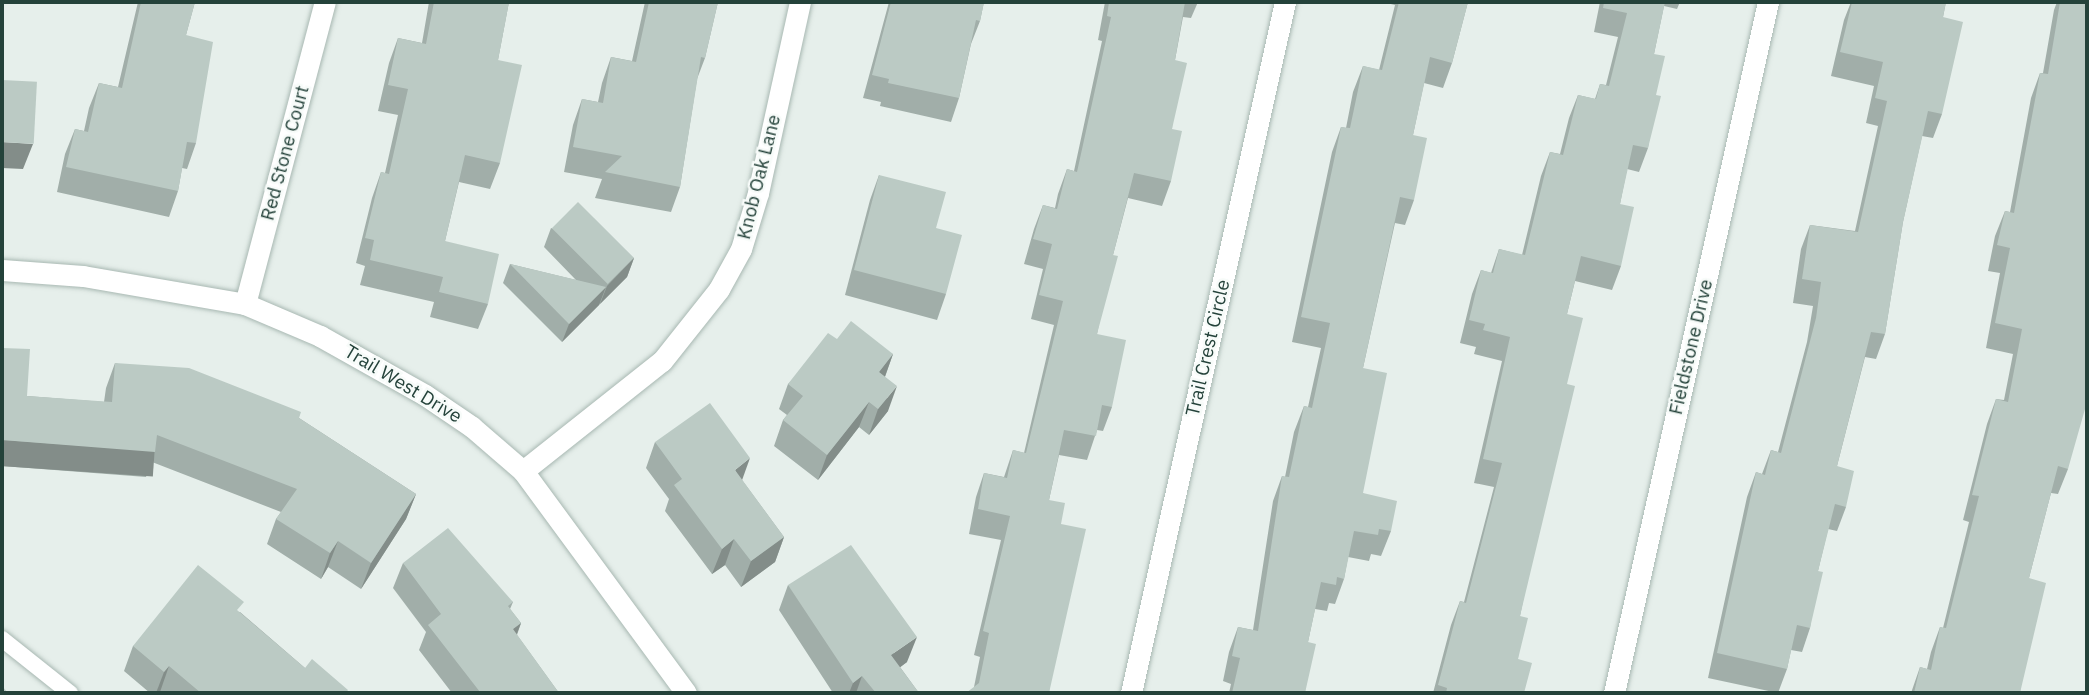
<!DOCTYPE html>
<html>
<head>
<meta charset="utf-8">
<style>
  body { margin:0 }
  #map { position:relative; width:2089px; height:695px; overflow:hidden; background:#e6efeb; font-family:"IBM Plex Sans",sans-serif }
  div>[style] { position:absolute }
  .roads { filter:drop-shadow(0 0 2px #a8b8b2) drop-shadow(0 0 2px #a8b8b2) }
  .lane>* { height:16px; margin:-8px; padding:0 8px; transform-origin:8px; border-radius:8px; background:#fff }
  .street>* { height:21px; margin:-10.5px; padding:0 10.5px; transform-origin:10.5px; border-radius:10.5px; background:#fff }
  .wall>* { inset:0; background:#a1aea9 }
  .shaded-wall>* { inset:0; background:#838d89; transform-origin:0 0 }
  .building>* { inset:0; background:#bbcac4; transform-origin:0 0 }
  span { translate:-50% -50%; white-space:nowrap; text-align:center; line-height:1.15; -webkit-text-stroke:5px #f7fbf9; paint-order:stroke }
  .street-label { font-size:19px; color:#24423a }
  .frame { position:absolute; inset:0; border:4px solid #24423a; pointer-events:none }
</style>
</head>
<body>
<div id="map">
  <div class="roads">
    <div class="lane">
      <div style="left:2px;top:639px;width:87px;rotate:38.5deg"></div>
    </div>
    <div class="street">
      <div style="left:2px;top:270px;width:81px;rotate:4.2deg"></div>
      <div style="left:83px;top:276px;width:164px;rotate:9.8deg"></div>
      <div style="left:245px;top:304px;width:82px;rotate:23.1deg"></div>
      <div style="left:320px;top:336px;width:120px;rotate:29.3deg"></div>
      <div style="left:425px;top:395px;width:57px;rotate:34.2deg"></div>
      <div style="left:472px;top:427px;width:67px;rotate:40.8deg"></div>
      <div style="left:523px;top:471px;width:275px;rotate:53.7deg"></div>
      <div style="left:245px;top:304px;width:312px;rotate:-75.2deg"></div>
      <div style="left:523px;top:471px;width:177px;rotate:-38.4deg"></div>
      <div style="left:662px;top:361px;width:92px;rotate:-51.6deg"></div>
      <div style="left:719px;top:289px;width:46px;rotate:-61.2deg"></div>
      <div style="left:741px;top:249px;width:59px;rotate:-73.1deg"></div>
      <div style="left:758px;top:193px;width:196px;rotate:-77.6deg"></div>
      <div style="left:1131px;top:693px;width:708px;rotate:-77.44deg"></div>
      <div style="left:1614px;top:693px;width:708px;rotate:-77.44deg"></div>
    </div>
  </div>
  <div class="wall">
    <div style="clip-path:polygon(138px 2px,195px 2px,186px 35px,196px 143px,187px 169px,182px 168px,178px 191px,169px 217px,57px 192px,65px 154px,75px 129px,84px 131px,89px 108px,99px 83px,118px 87px)"></div>
    <div style="clip-path:polygon(429px 2px,509px 2px,498px 60px,500px 163px,490px 189px,459px 182px,445px 241px,488px 304px,478px 329px,430px 317px,434px 302px,360px 285px,365px 266px,356px 263px,372px 198px,381px 172px,385px 173px,398px 115px,378px 111px,389px 63px,398px 38px,422px 43px)"></div>
    <div style="clip-path:polygon(645px 2px,718px 2px,705px 58px,697px 79px,680px 187px,671px 212px,595px 198px,602px 179px,564px 172px,573px 125px,582px 99px,598px 102px,602px 83px,611px 57px,632px 61px)"></div>
    <div style="clip-path:polygon(889px 2px,984px 2px,980px 21px,971px 44px,959px 98px,951px 122px,880px 106px,881px 102px,863px 98px)"></div>
    <div style="clip-path:polygon(1105px 2px,1198px 2px,1191px 18px,1183px 17px,1175px 60px,1172px 129px,1171px 181px,1162px 206px,1128px 198px,1113px 255px,1097px 334px,1112px 407px,1103px 431px,1097px 430px,1087px 460px,1059px 455px,1049px 500px,1061px 524px,1049px 693px,974px 687px,980px 657px,974px 655px,1001px 540px,969px 534px,976px 497px,984px 473px,1004px 477px,1013px 450px,1024px 453px,1054px 325px,1031px 319px,1043px 269px,1024px 264px,1034px 229px,1043px 205px,1055px 208px,1058px 194px,1067px 169px,1074px 171px,1102px 41px,1098px 40px)"></div>
    <div style="clip-path:polygon(1382px 2px,1468px 2px,1452px 63px,1443px 88px,1424px 83px,1413px 135px,1414px 200px,1405px 225px,1395px 223px,1363px 368px,1363px 493px,1391px 531px,1381px 556px,1371px 554px,1369px 561px,1348px 557px,1344px 579px,1335px 604px,1329px 603px,1327px 611px,1315px 609px,1308px 642px,1305px 693px,1229px 693px,1231px 684px,1223px 681px,1229px 652px,1238px 627px,1253px 630px,1273px 501px,1282px 476px,1285px 477px,1294px 432px,1304px 406px,1308px 407px,1321px 348px,1292px 342px,1332px 152px,1341px 127px,1346px 128px,1353px 92px,1363px 66px,1379px 70px,1395px 5px)"></div>
    <div style="clip-path:polygon(1600px 2px,1680px 2px,1677px 9px,1664px 6px,1654px 54px,1656px 95px,1648px 148px,1639px 172px,1627px 169px,1620px 204px,1621px 266px,1612px 290px,1575px 281px,1567px 314px,1567px 384px,1520px 616px,1518px 659px,1524px 693px,1433px 693px,1451px 625px,1460px 601px,1464px 602px,1494px 487px,1474px 483px,1502px 361px,1474px 354px,1476px 347px,1460px 343px,1472px 294px,1481px 270px,1491px 273px,1499px 249px,1522px 255px,1541px 176px,1550px 152px,1560px 154px,1569px 118px,1578px 95px,1595px 99px,1600px 84px,1606px 85px,1618px 37px,1594px 32px)"></div>
    <div style="clip-path:polygon(1851px 2px,1946px 2px,1943px 17px,1942px 114px,1933px 138px,1922px 136px,1903px 222px,1885px 334px,1876px 359px,1865px 357px,1837px 466px,1846px 507px,1837px 531px,1828px 529px,1818px 571px,1810px 628px,1802px 652px,1791px 650px,1787px 669px,1778px 693px,1708px 678px,1747px 497px,1756px 472px,1762px 474px,1771px 450px,1778px 452px,1807px 342px,1813px 306px,1793px 303px,1801px 249px,1810px 225px,1855px 231px,1878px 126px,1866px 123px,1874px 86px,1831px 76px,1844px 20px)"></div>
    <div style="clip-path:polygon(2057px 2px,2087px 2px,2068px 469px,2058px 494px,2051px 493px,2029px 578px,2020px 693px,1911px 693px,1920px 667px,1927px 669px,1931px 652px,1940px 627px,1943px 628px,1969px 522px,1963px 520px,1987px 424px,1996px 399px,2004px 400px,2013px 354px,1986px 348px,2000px 273px,1988px 271px,1995px 236px,2005px 211px,2010px 212px,2031px 98px,2040px 73px,2043px 73px,2054px 10px)"></div>
    <div style="clip-path:polygon(879px 175px,936px 228px,946px 294px,937px 320px,845px 295px,870px 200px)"></div>
    <div style="clip-path:polygon(551px 228px,634px 258px,627px 277px,562px 342px,503px 283px,510px 264px,576px 280px,544px 247px)"></div>
    <div style="clip-path:polygon(837px 339px,893px 354px,885px 377px,888px 411px,869px 435px,859px 427px,818px 480px,774px 446px,783px 420px,787px 415px,779px 409px,788px 384px)"></div>
    <div style="clip-path:polygon(2px 348px,27px 396px,104px 402px,106px 388px,115px 363px,299px 418px,416px 494px,406px 519px,361px 589px,328px 567px,321px 579px,267px 544px,276px 519px,281px 512px,152px 462px,146px 477px,2px 466px)"></div>
    <div style="clip-path:polygon(655px 442px,742px 480px,784px 537px,775px 562px,741px 587px,725px 565px,712px 574px,665px 511px,669px 499px,646px 468px)"></div>
    <div style="clip-path:polygon(403px 563px,513px 602px,510px 609px,521px 623px,517px 635px,559px 693px,452px 693px,419px 650px,426px 632px,393px 588px)"></div>
    <div style="clip-path:polygon(788px 585px,907px 662px,900px 667px,919px 693px,833px 693px,779px 610px)"></div>
    <div style="clip-path:polygon(240px 612px,305px 668px,347px 693px,161px 693px,160px 692px,158px 693px,150px 693px,124px 671px,133px 646px)"></div>
  </div>
  <div class="shaded-wall">
    <div style="clip-path:polygon(2px 142px,33px 144px,23px 169px,2px 168px)"></div>
    <div style="clip-path:polygon(634px 258px,627px 277px,600px 304px,607px 286px)"></div>
    <div style="clip-path:polygon(606px 287px,599px 305px,562px 342px,569px 324px)"></div>
    <div style="clip-path:polygon(893px 354px,884px 379px,879px 372px)"></div>
    <div style="clip-path:polygon(897px 386px,888px 411px,869px 435px,878px 409px)"></div>
    <div style="clip-path:polygon(869px 402px,859px 427px,818px 480px,827px 455px)"></div>
    <div style="left:2px;top:440px;width:153px;height:26px;rotate:4deg"></div>
    <div style="clip-path:polygon(750px 458px,741px 483px,735px 470px)"></div>
    <div style="clip-path:polygon(416px 494px,406px 519px,361px 589px,371px 563px)"></div>
    <div style="clip-path:polygon(784px 537px,775px 562px,741px 587px,751px 561px)"></div>
    <div style="clip-path:polygon(734px 539px,725px 565px,712px 574px,722px 549px)"></div>
    <div style="clip-path:polygon(338px 541px,328px 567px,321px 579px,330px 553px)"></div>
    <div style="clip-path:polygon(521px 623px,511px 649px,513px 629px)"></div>
    <div style="clip-path:polygon(917px 637px,907px 662px,882px 681px,891px 655px)"></div>
    <div style="clip-path:polygon(169px 666px,160px 692px,156px 693px,164px 672px)"></div>
    <div style="clip-path:polygon(862px 676px,856px 693px,849px 693px,853px 683px)"></div>
  </div>
  <div class="building">
    <div style="clip-path:polygon(141px 2px,195px 2px,186px 35px,213px 42px,196px 143px,187px 142px,178px 191px,66px 167px,75px 129px,88px 132px,99px 83px,122px 88px)"></div>
    <div style="clip-path:polygon(434px 2px,509px 2px,498px 60px,522px 65px,500px 163px,465px 155px,445px 241px,499px 254px,488px 304px,439px 292px,443px 277px,370px 260px,374px 240px,365px 238px,381px 172px,389px 174px,408px 89px,388px 85px,398px 38px,426px 44px)"></div>
    <div style="clip-path:polygon(649px 2px,718px 2px,705px 58px,701px 57px,680px 187px,605px 172px,622px 156px,573px 147px,582px 99px,603px 103px,611px 57px,636px 62px)"></div>
    <div style="clip-path:polygon(891px 2px,984px 2px,980px 21px,976px 20px,959px 98px,888px 83px,889px 79px,872px 75px)"></div>
    <div style="clip-path:polygon(1109px 2px,1185px 2px,1175px 60px,1187px 63px,1172px 129px,1182px 131px,1171px 181px,1134px 173px,1113px 255px,1118px 256px,1097px 334px,1126px 340px,1112px 407px,1102px 405px,1096px 436px,1064px 430px,1049px 500px,1065px 503px,1061px 524px,1086px 529px,1049px 693px,966px 693px,979px 683px,989px 633px,983px 631px,1010px 516px,978px 509px,984px 473px,1007px 478px,1013px 450px,1026px 453px,1063px 301px,1039px 295px,1052px 244px,1033px 239px,1043px 205px,1057px 209px,1067px 169px,1077px 172px,1111px 17px,1107px 16px)"></div>
    <div style="clip-path:polygon(1399px 2px,1468px 2px,1452px 63px,1430px 57px,1413px 135px,1427px 138px,1414px 200px,1400px 197px,1363px 368px,1387px 373px,1363px 493px,1397px 501px,1391px 531px,1379px 529px,1378px 535px,1354px 531px,1344px 579px,1337px 577px,1336px 585px,1321px 582px,1308px 642px,1316px 644px,1305px 693px,1232px 693px,1240px 658px,1232px 656px,1238px 627px,1258px 631px,1282px 476px,1289px 477px,1304px 406px,1312px 408px,1330px 323px,1301px 317px,1341px 127px,1350px 128px,1363px 66px,1382px 70px)"></div>
    <div style="clip-path:polygon(1604px 2px,1665px 2px,1654px 54px,1665px 56px,1656px 95px,1661px 96px,1648px 148px,1633px 145px,1620px 204px,1634px 207px,1621px 266px,1581px 256px,1567px 314px,1583px 318px,1567px 384px,1575px 386px,1520px 616px,1528px 618px,1518px 659px,1532px 663px,1524px 693px,1446px 693px,1447px 688px,1438px 685px,1460px 601px,1466px 603px,1502px 463px,1483px 459px,1510px 337px,1483px 330px,1485px 324px,1469px 320px,1481px 270px,1493px 273px,1499px 249px,1525px 255px,1550px 152px,1563px 155px,1578px 95px,1596px 99px,1600px 84px,1609px 86px,1627px 13px,1603px 8px)"></div>
    <div style="clip-path:polygon(1852px 2px,1946px 2px,1943px 17px,1963px 22px,1942px 114px,1928px 111px,1903px 222px,1885px 334px,1871px 332px,1837px 466px,1854px 471px,1846px 507px,1835px 504px,1818px 571px,1823px 572px,1810px 628px,1797px 625px,1787px 669px,1717px 653px,1756px 472px,1765px 475px,1771px 450px,1781px 453px,1816px 318px,1821px 282px,1802px 279px,1810px 225px,1858px 232px,1887px 101px,1875px 98px,1883px 62px,1840px 52px)"></div>
    <div style="clip-path:polygon(2060px 2px,2087px 2px,2087px 402px,2068px 469px,2058px 466px,2029px 578px,2046px 583px,2020px 693px,1914px 693px,1920px 667px,1931px 670px,1940px 627px,1946px 628px,1979px 496px,1972px 495px,1996px 399px,2008px 402px,2022px 329px,1995px 323px,2010px 248px,1997px 245px,2005px 211px,2014px 213px,2040px 73px,2048px 74px)"></div>
    <div style="left:2px;top:80px;width:35px;height:62px;rotate:3deg"></div>
    <div style="clip-path:polygon(879px 175px,946px 192px,936px 228px,962px 235px,946px 294px,854px 270px)"></div>
    <div style="left:578px;top:202px;width:79px;height:37px;rotate:45deg"></div>
    <div style="clip-path:polygon(510px 264px,606px 287px,569px 324px)"></div>
    <div style="clip-path:polygon(851px 321px,893px 354px,879px 372px,897px 386px,878px 409px,869px 402px,827px 455px,783px 420px,803px 396px,788px 384px,828px 333px,837px 339px)"></div>
    <div style="clip-path:polygon(2px 348px,30px 349px,27px 396px,112px 402px,115px 363px,189px 368px,301px 412px,299px 418px,416px 494px,371px 563px,338px 541px,330px 553px,276px 519px,297px 489px,157px 435px,155px 452px,2px 440px)"></div>
    <div style="clip-path:polygon(710px 403px,750px 458px,735px 470px,784px 537px,751px 561px,734px 539px,722px 549px,674px 485px,682px 479px,655px 442px)"></div>
    <div style="clip-path:polygon(448px 528px,513px 602px,508px 606px,521px 623px,513px 629px,559px 693px,478px 693px,480px 692px,428px 625px,441px 614px,403px 563px)"></div>
    <div style="clip-path:polygon(851px 545px,917px 637px,891px 655px,919px 693px,876px 693px,862px 676px,853px 683px,788px 585px)"></div>
    <div style="clip-path:polygon(198px 565px,244px 602px,237px 610px,305px 668px,312px 659px,348px 690px,346px 693px,201px 693px,169px 666px,164px 672px,133px 646px)"></div>
    <div style="clip-path:polygon(2px 686px,8px 693px,2px 693px)"></div>
  </div>
  <div class="street-label">
    <span style="left:285px;top:153px;rotate:-75deg">Red Stone Court</span>
    <span style="left:759px;top:177px;rotate:-76deg">Knob Oak Lane</span>
    <span style="left:1691px;top:347px;rotate:-77deg">Fieldstone Drive</span>
    <span style="left:1208px;top:348px;rotate:-77deg">Trail Crest Circle</span>
    <span style="left:403px;top:384px;rotate:31deg">Trail West Drive</span>
  </div>
  <div class="frame"></div>
</div>
</body>
</html>
